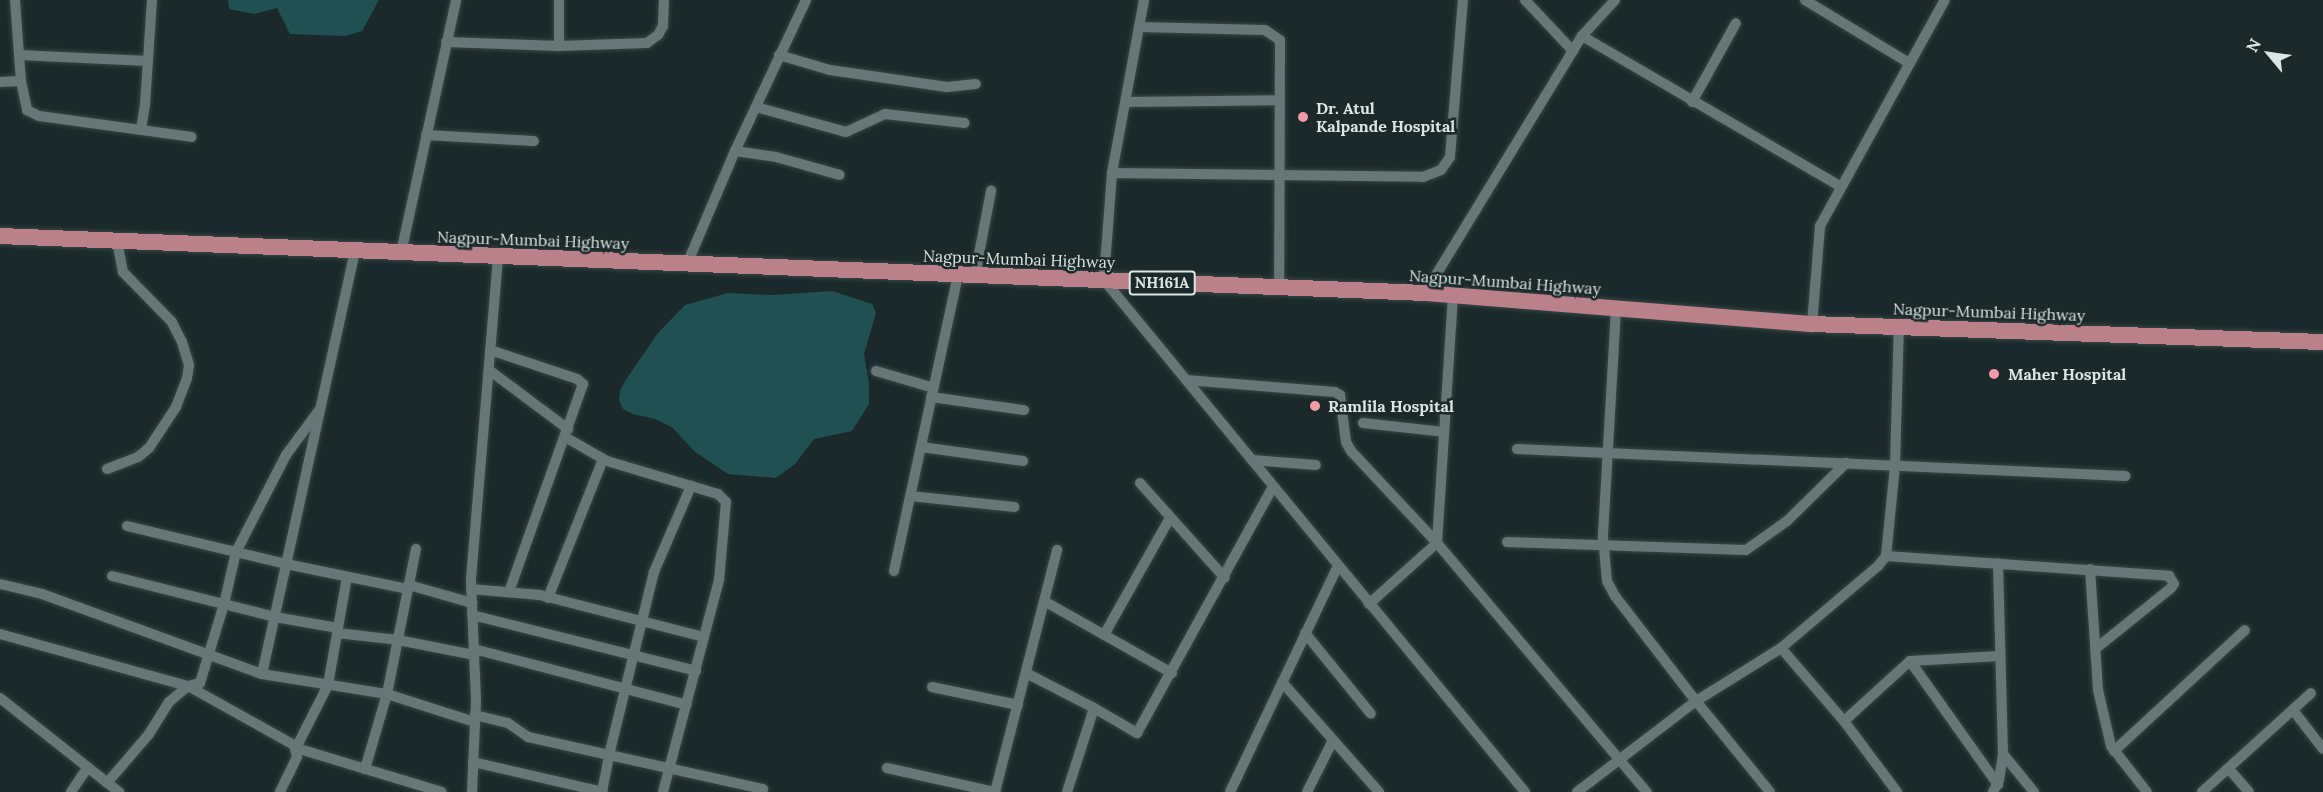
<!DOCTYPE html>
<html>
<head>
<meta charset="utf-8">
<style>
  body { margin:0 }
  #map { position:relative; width:2323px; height:792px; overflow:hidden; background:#1b292a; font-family:Lora,serif }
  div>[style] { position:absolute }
  .water>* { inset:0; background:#215053 }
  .roads { filter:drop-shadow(0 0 2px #394545) drop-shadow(0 0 2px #394545) }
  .minor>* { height:10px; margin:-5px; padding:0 5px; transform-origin:5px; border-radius:5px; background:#677677 }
  .trunk>* { height:16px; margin:-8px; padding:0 8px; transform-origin:8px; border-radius:8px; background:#ba818a }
  .dots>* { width:16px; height:16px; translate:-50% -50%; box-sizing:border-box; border:3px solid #1b292a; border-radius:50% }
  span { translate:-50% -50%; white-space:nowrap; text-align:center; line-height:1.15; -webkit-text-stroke:5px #1b292a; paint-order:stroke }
  .shield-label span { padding:2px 4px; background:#1b292a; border:2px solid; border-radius:4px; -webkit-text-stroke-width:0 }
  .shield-label { font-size:15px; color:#dce5e5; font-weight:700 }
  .poi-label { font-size:16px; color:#dce5e5; font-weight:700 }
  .left { translate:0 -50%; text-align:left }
  .street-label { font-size:16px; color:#dce5e5 }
  .north { position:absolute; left:2239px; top:24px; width:60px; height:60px; -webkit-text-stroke:4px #1b292a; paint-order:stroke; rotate:299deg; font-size:16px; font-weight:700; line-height:24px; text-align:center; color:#dce5e5 }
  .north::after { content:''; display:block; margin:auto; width:21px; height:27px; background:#dce5e5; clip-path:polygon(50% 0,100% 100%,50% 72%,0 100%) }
</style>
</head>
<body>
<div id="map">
  <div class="water">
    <div style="clip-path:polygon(228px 0,379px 0,362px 31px,345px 36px,290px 34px,277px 8px,254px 14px,229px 9px)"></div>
    <div style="clip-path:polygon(832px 291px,872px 304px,876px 313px,864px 354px,869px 383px,869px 404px,852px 431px,814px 439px,795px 464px,776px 478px,728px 474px,694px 451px,673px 428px,655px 419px,633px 414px,623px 409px,619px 400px,620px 391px,625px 381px,658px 333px,685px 305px,728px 293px,772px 295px)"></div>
  </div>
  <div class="roads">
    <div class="minor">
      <div style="left:15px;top:0;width:81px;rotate:85.8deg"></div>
      <div style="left:21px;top:81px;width:30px;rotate:78deg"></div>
      <div style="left:27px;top:110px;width:13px;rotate:27deg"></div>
      <div style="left:39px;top:116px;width:154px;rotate:7.8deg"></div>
      <div style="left:559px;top:0;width:46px;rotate:90deg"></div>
      <div style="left:1144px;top:0;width:176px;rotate:100.5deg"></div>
      <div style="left:1112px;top:173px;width:107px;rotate:94.3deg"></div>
      <div style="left:1104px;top:280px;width:663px;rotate:50.57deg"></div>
      <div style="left:1525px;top:0;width:70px;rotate:46.7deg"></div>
      <div style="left:1805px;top:0;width:122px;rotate:31.2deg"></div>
      <div style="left:1139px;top:27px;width:126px;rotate:1.4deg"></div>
      <div style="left:1265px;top:30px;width:18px;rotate:34deg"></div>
      <div style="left:1280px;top:40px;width:248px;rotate:90.2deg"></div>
      <div style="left:1582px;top:36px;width:298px;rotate:30.2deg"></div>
      <div style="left:446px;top:42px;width:113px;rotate:2deg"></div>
      <div style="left:559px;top:46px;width:88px;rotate:-2deg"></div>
      <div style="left:647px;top:43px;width:14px;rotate:-36deg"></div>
      <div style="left:658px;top:35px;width:10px;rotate:-61deg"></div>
      <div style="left:663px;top:26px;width:26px;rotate:-88deg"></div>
      <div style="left:19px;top:55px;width:129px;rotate:2.7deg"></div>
      <div style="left:779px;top:55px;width:53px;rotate:16.4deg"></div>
      <div style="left:830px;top:70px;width:118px;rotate:8.3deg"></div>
      <div style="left:947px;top:87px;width:29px;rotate:-6deg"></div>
      <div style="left:0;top:82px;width:21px;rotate:-3deg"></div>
      <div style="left:1126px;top:102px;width:153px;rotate:-0.7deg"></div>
      <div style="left:1692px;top:102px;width:90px;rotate:-60.9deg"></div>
      <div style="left:756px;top:107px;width:93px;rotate:15.5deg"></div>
      <div style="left:846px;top:132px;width:43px;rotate:-24.8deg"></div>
      <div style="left:885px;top:114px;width:80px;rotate:6.5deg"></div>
      <div style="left:141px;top:130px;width:25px;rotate:-81deg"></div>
      <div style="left:145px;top:105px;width:105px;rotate:-86.2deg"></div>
      <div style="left:426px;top:135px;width:108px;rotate:3.2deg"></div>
      <div style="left:735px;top:151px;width:41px;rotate:8.3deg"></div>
      <div style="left:776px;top:157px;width:66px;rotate:15.7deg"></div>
      <div style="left:1112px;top:173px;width:311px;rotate:0.7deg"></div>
      <div style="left:1423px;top:177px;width:19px;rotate:-21deg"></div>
      <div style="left:1441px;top:170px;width:16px;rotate:-55deg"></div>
      <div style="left:1450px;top:157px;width:158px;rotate:-85.3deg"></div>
      <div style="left:401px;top:253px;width:259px;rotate:-77.7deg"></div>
      <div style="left:687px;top:264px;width:123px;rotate:-67deg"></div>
      <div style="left:735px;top:151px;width:167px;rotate:-64.8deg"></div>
      <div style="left:975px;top:275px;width:86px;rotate:-79.2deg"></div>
      <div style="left:1425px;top:293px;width:301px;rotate:-58.6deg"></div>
      <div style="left:1582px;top:36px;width:49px;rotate:-47.5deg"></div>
      <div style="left:1616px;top:309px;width:228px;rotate:93.3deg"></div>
      <div style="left:1603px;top:537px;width:44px;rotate:84.8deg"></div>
      <div style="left:1607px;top:581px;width:17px;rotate:62deg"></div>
      <div style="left:1615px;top:596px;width:133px;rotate:52.4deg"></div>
      <div style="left:1696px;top:701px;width:117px;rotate:50.9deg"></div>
      <div style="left:1812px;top:324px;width:98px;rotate:-85.3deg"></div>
      <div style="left:1820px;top:226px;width:258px;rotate:-61.1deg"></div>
      <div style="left:490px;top:350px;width:92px;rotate:18.4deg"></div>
      <div style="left:577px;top:379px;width:8px;rotate:40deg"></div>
      <div style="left:583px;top:384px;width:221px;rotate:109.6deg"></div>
      <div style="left:489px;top:370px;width:99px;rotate:36.8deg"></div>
      <div style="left:876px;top:371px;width:60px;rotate:16.3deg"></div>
      <div style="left:1186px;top:380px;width:149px;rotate:4.6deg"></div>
      <div style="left:1335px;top:392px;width:6px;rotate:31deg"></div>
      <div style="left:1340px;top:395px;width:47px;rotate:82.7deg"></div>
      <div style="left:1346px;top:442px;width:10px;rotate:61deg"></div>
      <div style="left:1351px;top:451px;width:126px;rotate:46.9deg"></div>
      <div style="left:1437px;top:543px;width:326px;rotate:49.9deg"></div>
      <div style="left:931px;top:397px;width:94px;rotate:8deg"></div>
      <div style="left:1363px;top:423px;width:81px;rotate:6.3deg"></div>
      <div style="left:565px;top:437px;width:48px;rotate:29.7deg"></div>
      <div style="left:607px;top:461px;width:116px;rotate:16.6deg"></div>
      <div style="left:718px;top:494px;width:11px;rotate:45deg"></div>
      <div style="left:726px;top:502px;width:78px;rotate:95.1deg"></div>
      <div style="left:719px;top:580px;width:219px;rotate:104.8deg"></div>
      <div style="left:921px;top:447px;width:103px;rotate:7.8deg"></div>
      <div style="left:1517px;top:449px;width:609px;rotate:2.54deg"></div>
      <div style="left:1252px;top:460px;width:64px;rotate:4.5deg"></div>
      <div style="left:107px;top:469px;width:33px;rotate:-21deg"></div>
      <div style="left:138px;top:457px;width:14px;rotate:-39deg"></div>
      <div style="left:149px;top:448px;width:49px;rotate:-56.6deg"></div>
      <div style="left:176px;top:407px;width:31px;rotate:-69deg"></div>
      <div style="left:187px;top:378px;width:13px;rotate:-81deg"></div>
      <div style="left:189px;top:365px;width:24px;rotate:-107deg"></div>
      <div style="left:182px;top:342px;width:22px;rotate:-117deg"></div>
      <div style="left:172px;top:322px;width:70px;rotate:-134.4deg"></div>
      <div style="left:123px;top:272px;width:32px;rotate:-101deg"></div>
      <div style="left:1140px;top:483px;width:127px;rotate:48.2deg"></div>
      <div style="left:910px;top:496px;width:105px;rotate:6deg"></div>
      <div style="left:127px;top:526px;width:163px;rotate:13.4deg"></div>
      <div style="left:286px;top:564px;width:125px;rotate:11.6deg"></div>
      <div style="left:1507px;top:542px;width:239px;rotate:1.9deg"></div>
      <div style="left:1746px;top:550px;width:50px;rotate:-35.3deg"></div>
      <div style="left:1787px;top:521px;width:83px;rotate:-44.5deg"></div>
      <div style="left:1886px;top:556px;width:284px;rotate:4deg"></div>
      <div style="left:2169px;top:576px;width:9px;rotate:58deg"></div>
      <div style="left:2174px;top:584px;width:5px;rotate:127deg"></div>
      <div style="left:2171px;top:588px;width:97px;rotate:141.2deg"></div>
      <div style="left:2090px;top:569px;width:121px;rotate:86.2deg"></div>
      <div style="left:2098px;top:690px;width:57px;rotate:76.9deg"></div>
      <div style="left:2111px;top:746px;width:58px;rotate:52deg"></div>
      <div style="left:894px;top:571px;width:303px;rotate:-77.8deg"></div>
      <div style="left:112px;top:576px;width:168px;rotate:14.1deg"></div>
      <div style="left:275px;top:617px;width:64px;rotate:9.9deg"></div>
      <div style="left:347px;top:577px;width:110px;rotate:100deg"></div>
      <div style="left:328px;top:685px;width:71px;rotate:116.9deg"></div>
      <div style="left:296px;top:748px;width:152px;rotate:16.8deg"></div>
      <div style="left:0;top:584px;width:43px;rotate:13.4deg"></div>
      <div style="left:42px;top:594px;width:234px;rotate:20deg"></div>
      <div style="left:262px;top:674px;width:127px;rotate:9.1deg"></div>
      <div style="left:387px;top:694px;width:92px;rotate:17.7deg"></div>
      <div style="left:409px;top:585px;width:66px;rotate:15.9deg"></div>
      <div style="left:471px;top:589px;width:69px;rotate:5deg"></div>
      <div style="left:540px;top:595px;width:169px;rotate:14.4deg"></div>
      <div style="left:548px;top:598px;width:149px;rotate:-68.4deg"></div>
      <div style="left:1044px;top:601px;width:147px;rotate:29.4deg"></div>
      <div style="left:1369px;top:604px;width:91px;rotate:-41.9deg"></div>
      <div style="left:1437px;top:543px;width:248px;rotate:-86.3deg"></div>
      <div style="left:472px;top:615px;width:231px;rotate:14deg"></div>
      <div style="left:337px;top:633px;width:61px;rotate:6.5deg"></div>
      <div style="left:398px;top:640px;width:77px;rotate:11.2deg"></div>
      <div style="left:1305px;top:633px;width:104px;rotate:50.8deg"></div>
      <div style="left:0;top:634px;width:195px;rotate:15.5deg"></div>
      <div style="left:188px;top:686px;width:12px;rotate:-14deg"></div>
      <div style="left:200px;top:683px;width:83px;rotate:-73.1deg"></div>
      <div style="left:224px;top:604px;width:53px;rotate:-77deg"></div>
      <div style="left:236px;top:552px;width:109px;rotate:-62.7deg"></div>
      <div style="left:286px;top:455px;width:57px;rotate:-53.5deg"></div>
      <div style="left:1104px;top:635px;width:134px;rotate:-60.6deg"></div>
      <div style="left:1781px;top:648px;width:96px;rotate:49.2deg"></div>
      <div style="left:1844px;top:721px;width:89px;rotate:53.3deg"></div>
      <div style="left:474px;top:649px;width:220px;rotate:14.7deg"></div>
      <div style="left:1910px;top:661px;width:152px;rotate:54.6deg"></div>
      <div style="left:1026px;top:673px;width:76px;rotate:27.2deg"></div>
      <div style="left:262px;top:674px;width:433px;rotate:-77.6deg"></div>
      <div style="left:1282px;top:682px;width:147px;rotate:48.6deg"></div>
      <div style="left:932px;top:687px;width:88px;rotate:11.8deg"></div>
      <div style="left:0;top:698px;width:152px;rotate:38.3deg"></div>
      <div style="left:2293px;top:710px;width:49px;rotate:52.4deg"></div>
      <div style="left:475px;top:715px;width:34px;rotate:14deg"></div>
      <div style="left:508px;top:723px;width:24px;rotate:35deg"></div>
      <div style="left:528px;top:737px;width:241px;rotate:12.5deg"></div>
      <div style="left:1844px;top:721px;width:89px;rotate:-42.3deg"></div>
      <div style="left:1910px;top:661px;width:90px;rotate:-3.2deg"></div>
      <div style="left:2114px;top:751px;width:178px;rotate:-42.7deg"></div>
      <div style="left:2003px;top:754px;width:49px;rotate:50.8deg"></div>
      <div style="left:473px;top:762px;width:133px;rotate:13deg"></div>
      <div style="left:887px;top:768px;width:111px;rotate:12.5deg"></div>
      <div style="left:365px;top:769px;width:78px;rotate:-73.7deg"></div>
      <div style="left:387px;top:694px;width:148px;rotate:-78.7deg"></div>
      <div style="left:2229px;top:769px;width:30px;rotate:49deg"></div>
      <div style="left:107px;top:783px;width:65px;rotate:-49.4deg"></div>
      <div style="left:149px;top:734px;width:38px;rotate:-58deg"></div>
      <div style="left:169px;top:702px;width:25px;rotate:-40deg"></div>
      <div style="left:188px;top:686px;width:121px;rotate:29.1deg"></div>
      <div style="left:294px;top:745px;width:12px;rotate:76deg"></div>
      <div style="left:297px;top:757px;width:39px;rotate:116deg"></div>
      <div style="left:71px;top:792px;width:30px;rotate:-56deg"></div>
      <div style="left:472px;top:792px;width:92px;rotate:-87.5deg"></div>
      <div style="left:476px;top:700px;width:121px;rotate:-92.4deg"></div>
      <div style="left:471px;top:579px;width:324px;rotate:-85.2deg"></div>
      <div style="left:602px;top:792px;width:38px;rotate:-79deg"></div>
      <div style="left:609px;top:755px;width:188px;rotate:-76.2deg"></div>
      <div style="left:654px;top:572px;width:94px;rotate:-66.7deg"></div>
      <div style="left:995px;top:792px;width:250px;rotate:-75.6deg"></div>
      <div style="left:1067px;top:792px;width:88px;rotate:-72.2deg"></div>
      <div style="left:1094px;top:708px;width:50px;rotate:30.2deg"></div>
      <div style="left:1137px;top:733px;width:281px;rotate:-61.1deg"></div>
      <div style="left:1230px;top:792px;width:250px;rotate:-64.5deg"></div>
      <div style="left:1307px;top:792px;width:58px;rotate:-63.4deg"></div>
      <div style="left:1577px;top:792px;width:150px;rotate:-37.4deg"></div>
      <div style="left:1696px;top:701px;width:100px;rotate:-31.9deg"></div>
      <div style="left:1781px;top:648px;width:127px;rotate:-40.2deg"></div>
      <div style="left:1878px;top:566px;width:13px;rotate:-51deg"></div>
      <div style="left:1886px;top:556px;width:90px;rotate:-84.3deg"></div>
      <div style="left:1895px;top:466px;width:139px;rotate:-88.4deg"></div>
      <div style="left:1993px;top:792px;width:13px;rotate:-63deg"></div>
      <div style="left:1999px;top:780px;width:26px;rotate:-81deg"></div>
      <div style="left:2003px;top:754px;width:191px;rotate:-91.5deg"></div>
      <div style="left:2202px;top:792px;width:147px;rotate:-42.2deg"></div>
    </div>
    <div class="trunk">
      <div style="left:0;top:236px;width:1426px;rotate:2.29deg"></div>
      <div style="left:1425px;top:293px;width:388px;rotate:4.6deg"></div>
      <div style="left:1812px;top:324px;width:511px;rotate:2.02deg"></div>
    </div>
  </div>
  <div class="dots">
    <div style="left:1303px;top:117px;background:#f39aa7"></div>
    <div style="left:1994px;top:374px;background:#f39aa7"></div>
    <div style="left:1315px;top:406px;background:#f39aa7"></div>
  </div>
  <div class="shield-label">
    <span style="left:1162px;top:283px">NH161A</span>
  </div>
  <div class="poi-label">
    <span class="left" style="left:1316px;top:117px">Dr. Atul<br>Kalpande Hospital</span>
    <span class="left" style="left:2008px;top:374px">Maher Hospital</span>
    <span class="left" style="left:1328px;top:406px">Ramlila Hospital</span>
  </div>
  <div class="street-label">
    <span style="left:533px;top:240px;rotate:2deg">Nagpur-Mumbai Highway</span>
    <span style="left:1019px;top:259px;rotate:2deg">Nagpur-Mumbai Highway</span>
    <span style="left:1505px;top:282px;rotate:4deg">Nagpur-Mumbai Highway</span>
    <span style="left:1989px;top:312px;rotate:2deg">Nagpur-Mumbai Highway</span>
  </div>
  <div class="north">N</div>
</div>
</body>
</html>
